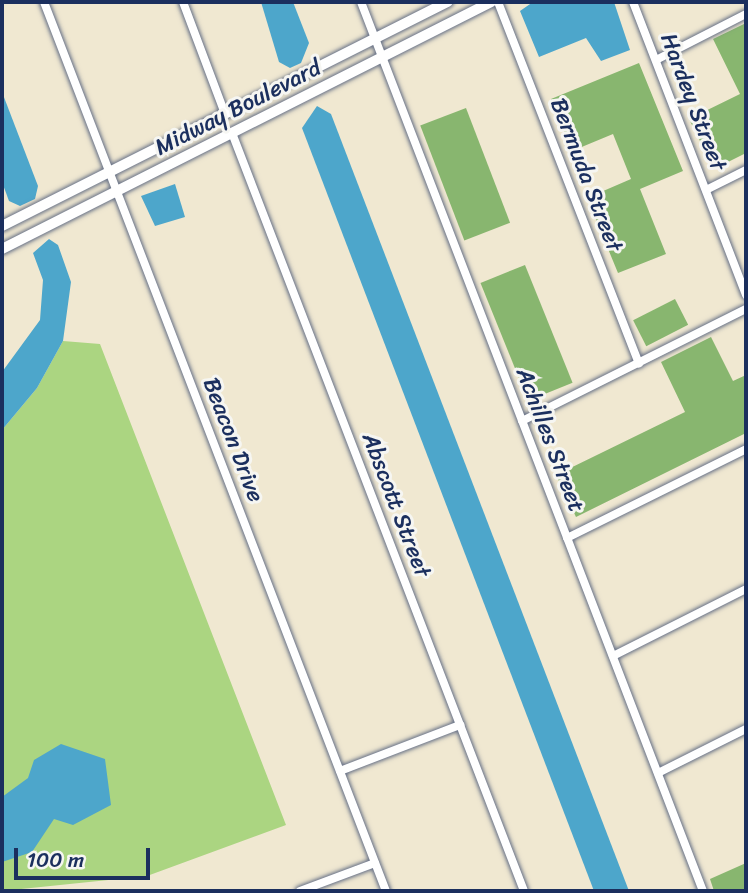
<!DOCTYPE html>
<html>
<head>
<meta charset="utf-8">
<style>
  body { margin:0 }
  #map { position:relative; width:748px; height:893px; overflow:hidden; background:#f0e8d1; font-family:Sriracha,sans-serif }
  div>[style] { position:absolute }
  .green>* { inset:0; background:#abd581 }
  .forest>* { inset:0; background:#88b66f; transform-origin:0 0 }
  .water>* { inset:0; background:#4da6cb }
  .roads { filter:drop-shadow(0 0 2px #667086) drop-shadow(0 0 2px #667086) }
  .minor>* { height:8px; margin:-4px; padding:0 4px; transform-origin:4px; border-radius:4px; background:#fff }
  .tertiary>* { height:10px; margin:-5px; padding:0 5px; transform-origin:5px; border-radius:5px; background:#fff }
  span { translate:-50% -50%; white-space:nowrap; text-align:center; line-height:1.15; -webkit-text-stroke:6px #f6f6f2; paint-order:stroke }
  .street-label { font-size:23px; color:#1b2f5e }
  .frame { position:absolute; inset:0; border:4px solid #1b2f5e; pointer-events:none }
  .scale { position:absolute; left:14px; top:848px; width:136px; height:32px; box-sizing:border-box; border:4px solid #1b2f5e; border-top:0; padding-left:9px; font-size:21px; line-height:24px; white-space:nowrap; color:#1b2f5e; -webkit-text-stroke:5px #f6f6f2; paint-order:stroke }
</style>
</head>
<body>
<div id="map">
  <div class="green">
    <div style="clip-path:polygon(63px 341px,100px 344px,286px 825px,147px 876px,2px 891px,2px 430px,37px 388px)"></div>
  </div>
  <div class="forest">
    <div style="clip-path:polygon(746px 23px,746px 153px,714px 169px,689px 119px,740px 94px,713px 39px)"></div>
    <div style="clip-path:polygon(639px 63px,683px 171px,640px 189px,666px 254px,618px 273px,587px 198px,631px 179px,613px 134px,572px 151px,551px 99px)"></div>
    <div style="left:466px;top:108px;width:123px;height:49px;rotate:69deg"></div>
    <div style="left:525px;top:265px;width:127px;height:48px;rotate:68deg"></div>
    <div style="left:675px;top:299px;width:29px;height:47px;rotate:63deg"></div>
    <div style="clip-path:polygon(711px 337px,733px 381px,746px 375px,746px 433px,576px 517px,556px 475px,685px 412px,661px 362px)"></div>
    <div style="clip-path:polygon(746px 863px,746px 891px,714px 891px,710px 879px)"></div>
  </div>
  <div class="water">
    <div style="clip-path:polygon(261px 2px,293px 2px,309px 43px,301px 63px,290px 68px,279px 62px)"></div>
    <div style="clip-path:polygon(533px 2px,614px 2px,630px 50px,601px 61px,586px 38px,539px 57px,520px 11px)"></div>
    <div style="clip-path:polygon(2px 92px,38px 186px,35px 199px,20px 206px,9px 201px,2px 182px)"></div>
    <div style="clip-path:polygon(317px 106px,331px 114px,629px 891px,594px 891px,302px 128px)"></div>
    <div style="clip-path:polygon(175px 184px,185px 217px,155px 226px,141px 196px)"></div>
    <div style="clip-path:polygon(49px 239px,58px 245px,71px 282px,63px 341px,37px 388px,2px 430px,2px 372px,40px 320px,43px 280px,33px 253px)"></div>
    <div style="clip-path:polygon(61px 744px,105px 759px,111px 805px,73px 825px,54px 819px,32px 852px,2px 862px,2px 797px,28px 778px,34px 760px)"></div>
  </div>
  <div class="roads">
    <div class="minor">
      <div style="left:44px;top:2px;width:953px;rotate:68.96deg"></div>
      <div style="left:183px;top:2px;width:120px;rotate:69.4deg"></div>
      <div style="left:361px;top:2px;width:953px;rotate:68.96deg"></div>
      <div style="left:498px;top:2px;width:388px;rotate:68.7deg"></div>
      <div style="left:633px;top:2px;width:314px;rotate:68.9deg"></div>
      <div style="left:656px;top:60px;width:101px;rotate:-27.1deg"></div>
      <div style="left:232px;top:133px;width:812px;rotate:68.93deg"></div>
      <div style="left:706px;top:190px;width:45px;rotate:-26.6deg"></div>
      <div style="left:522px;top:421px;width:250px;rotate:-26.6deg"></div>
      <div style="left:567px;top:538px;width:200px;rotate:-26.4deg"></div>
      <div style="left:613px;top:656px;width:149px;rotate:-26.7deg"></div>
      <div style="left:340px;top:771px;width:129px;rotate:-21deg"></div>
      <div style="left:658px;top:773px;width:98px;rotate:-26.6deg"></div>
      <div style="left:300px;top:891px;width:80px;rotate:-20.5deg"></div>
    </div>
    <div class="tertiary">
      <div style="left:2px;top:226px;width:499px;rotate:-26.7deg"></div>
      <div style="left:2px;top:249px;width:548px;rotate:-26.8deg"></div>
    </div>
  </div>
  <div class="street-label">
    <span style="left:693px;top:102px;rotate:69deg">Hardey Street</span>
    <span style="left:238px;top:108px;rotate:-27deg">Midway Boulevard</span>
    <span style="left:586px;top:175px;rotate:69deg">Bermuda Street</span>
    <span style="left:233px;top:440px;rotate:69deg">Beacon Drive</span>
    <span style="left:550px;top:440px;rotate:69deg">Achilles Street</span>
    <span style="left:396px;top:505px;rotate:69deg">Abscott Street</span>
  </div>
  <div class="frame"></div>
  <div class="scale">100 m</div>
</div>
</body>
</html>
